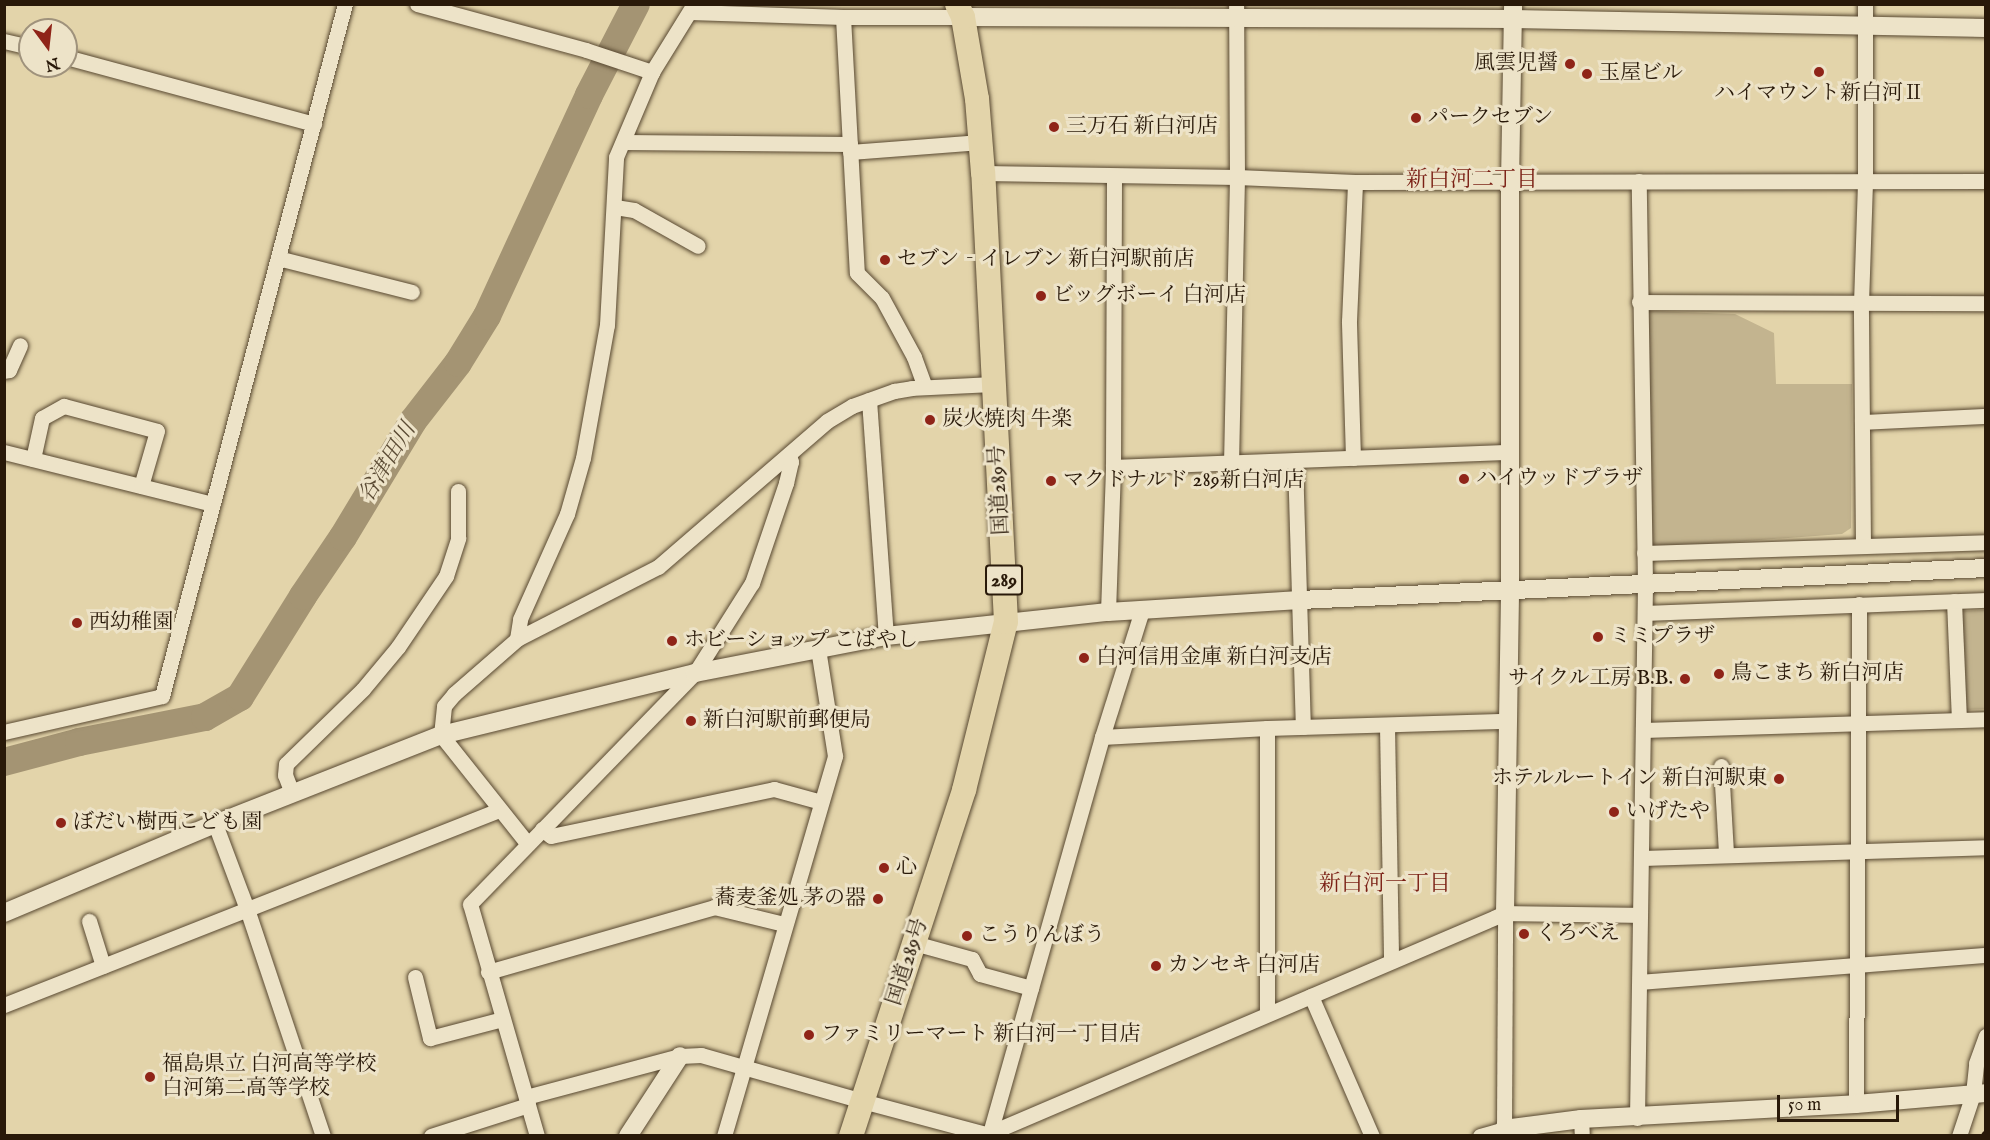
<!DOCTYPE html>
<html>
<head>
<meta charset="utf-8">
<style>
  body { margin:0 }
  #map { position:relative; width:1990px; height:1140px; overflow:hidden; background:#e3d4aa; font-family:"IM FELL English","Noto Serif JP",serif }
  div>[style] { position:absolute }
  .green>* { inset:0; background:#c3b48f }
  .river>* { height:28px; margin:-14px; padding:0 14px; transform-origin:14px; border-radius:14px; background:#a49473 }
  .roads { filter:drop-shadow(0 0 2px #584831) drop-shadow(0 0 2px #584831) }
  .minor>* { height:15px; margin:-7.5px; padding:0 7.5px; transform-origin:7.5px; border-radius:7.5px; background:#ede3c8 }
  .tertiary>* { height:18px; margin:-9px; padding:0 9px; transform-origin:9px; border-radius:9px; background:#ede3c8 }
  .trunk>* { height:24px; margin:-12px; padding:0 12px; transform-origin:12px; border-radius:12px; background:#e3d4aa }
  .rail>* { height:7px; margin-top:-3.5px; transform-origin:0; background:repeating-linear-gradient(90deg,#ede3c8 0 14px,#291909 0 28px); box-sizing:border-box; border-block:2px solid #291909 }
  .dots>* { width:16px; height:16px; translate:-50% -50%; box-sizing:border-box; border:3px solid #ede3c8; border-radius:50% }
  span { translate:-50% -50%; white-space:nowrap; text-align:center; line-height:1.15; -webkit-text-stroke:6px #ede3c8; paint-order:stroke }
  .shield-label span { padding:2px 4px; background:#ede3c8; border:2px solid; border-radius:4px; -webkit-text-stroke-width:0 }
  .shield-label { font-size:20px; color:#291909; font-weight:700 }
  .poi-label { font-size:21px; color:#291909 }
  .right { translate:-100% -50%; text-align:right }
  .left { translate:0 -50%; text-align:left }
  .street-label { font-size:21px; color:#291909 }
  .neighbourhood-label { font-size:22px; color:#7a1f14 }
  .water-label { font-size:22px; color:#5a4a33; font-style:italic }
  .frame { position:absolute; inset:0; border:6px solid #291909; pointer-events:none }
  .north { position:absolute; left:18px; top:18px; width:60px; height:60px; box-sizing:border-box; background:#ede3c8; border:2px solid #9f927c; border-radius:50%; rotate:165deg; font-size:16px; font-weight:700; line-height:24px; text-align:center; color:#291909 }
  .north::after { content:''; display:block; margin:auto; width:21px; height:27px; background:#8f2418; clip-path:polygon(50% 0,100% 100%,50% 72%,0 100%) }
  .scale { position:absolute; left:1777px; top:1095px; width:122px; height:27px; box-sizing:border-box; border:3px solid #291909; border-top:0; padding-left:8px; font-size:18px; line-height:21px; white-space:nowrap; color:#291909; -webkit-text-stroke:4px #ede3c8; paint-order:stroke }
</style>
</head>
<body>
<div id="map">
  <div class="green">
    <div style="clip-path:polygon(1649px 311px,1735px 314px,1774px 333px,1776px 384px,1852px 384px,1851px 528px,1842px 534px,1651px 548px,1642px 317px)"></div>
    <div style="clip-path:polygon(1985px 610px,1985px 709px,1963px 710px,1958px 611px)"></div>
  </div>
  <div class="river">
    <div style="left:4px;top:762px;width:78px;rotate:-14.9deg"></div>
    <div style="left:79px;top:742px;width:128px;rotate:-11.2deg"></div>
    <div style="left:205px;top:717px;width:40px;rotate:-29.7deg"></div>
    <div style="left:240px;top:697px;width:119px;rotate:-58deg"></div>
    <div style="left:303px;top:596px;width:71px;rotate:-55.9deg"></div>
    <div style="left:343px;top:537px;width:135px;rotate:-58.9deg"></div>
    <div style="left:413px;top:421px;width:73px;rotate:-52.2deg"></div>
    <div style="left:458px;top:363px;width:55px;rotate:-58.3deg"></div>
    <div style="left:487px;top:316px;width:243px;rotate:-65.2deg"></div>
    <div style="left:589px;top:95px;width:102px;rotate:-62.7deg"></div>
  </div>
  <div class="roads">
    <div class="minor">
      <div style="left:417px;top:4px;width:175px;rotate:15.2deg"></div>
      <div style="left:586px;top:50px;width:70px;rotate:18.4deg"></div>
      <div style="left:690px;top:12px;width:153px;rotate:1.9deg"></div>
      <div style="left:843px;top:17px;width:120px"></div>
      <div style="left:843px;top:17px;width:256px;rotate:86.9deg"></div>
      <div style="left:857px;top:273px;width:35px;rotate:45deg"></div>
      <div style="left:882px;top:298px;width:67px;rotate:61.5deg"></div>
      <div style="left:914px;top:357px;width:32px;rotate:70deg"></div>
      <div style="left:4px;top:41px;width:27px;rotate:13deg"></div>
      <div style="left:66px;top:57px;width:257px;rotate:15.1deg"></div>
      <div style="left:623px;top:142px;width:227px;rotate:0.5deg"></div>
      <div style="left:850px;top:152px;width:131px;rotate:-4.4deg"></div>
      <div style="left:983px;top:173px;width:254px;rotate:0.9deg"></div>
      <div style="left:1237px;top:177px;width:118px;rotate:2.4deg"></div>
      <div style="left:1355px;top:182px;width:631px;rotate:-0.09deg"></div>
      <div style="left:615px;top:207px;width:19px;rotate:9deg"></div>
      <div style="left:634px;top:210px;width:73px;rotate:29.4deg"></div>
      <div style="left:278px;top:258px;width:138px;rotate:14.2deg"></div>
      <div style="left:1639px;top:302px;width:347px;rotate:0.2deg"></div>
      <div style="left:4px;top:371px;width:5px;rotate:-11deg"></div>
      <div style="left:9px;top:370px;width:27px;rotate:-66deg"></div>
      <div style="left:869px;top:400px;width:237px;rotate:85.9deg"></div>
      <div style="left:1862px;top:422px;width:124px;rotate:-2.8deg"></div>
      <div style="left:4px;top:452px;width:215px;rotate:14deg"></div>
      <div style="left:1353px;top:458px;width:137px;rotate:-91.7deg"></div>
      <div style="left:1349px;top:321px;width:139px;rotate:-87.5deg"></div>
      <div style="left:33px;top:459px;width:42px;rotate:-77.6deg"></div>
      <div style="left:42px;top:418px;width:25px;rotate:-29deg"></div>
      <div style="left:64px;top:406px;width:96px;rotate:15deg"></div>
      <div style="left:157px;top:431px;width:57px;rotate:106.2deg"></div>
      <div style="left:1295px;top:461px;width:266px;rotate:88.3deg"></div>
      <div style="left:1231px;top:464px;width:287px;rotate:-88.8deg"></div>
      <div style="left:1237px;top:177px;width:173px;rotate:-90.3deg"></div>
      <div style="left:1113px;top:467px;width:398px;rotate:-2.2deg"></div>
      <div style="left:1863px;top:546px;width:243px;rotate:-90.5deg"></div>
      <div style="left:1861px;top:303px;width:121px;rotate:-88.1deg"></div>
      <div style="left:1865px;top:182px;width:178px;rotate:-90deg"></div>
      <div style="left:1644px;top:553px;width:342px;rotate:-1.8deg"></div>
      <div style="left:1954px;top:601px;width:118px;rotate:87.6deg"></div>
      <div style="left:1108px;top:612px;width:145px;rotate:-88deg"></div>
      <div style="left:1113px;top:467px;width:290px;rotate:-89.8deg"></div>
      <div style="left:1645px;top:613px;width:341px;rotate:-2.2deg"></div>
      <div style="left:517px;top:639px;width:20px;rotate:-81deg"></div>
      <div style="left:520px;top:619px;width:115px;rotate:-65.9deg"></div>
      <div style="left:567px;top:514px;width:58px;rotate:-74.1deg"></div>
      <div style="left:583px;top:458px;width:135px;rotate:-79.8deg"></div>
      <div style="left:607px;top:325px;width:168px;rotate:-86.9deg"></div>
      <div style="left:616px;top:157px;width:92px;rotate:-67deg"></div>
      <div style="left:652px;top:72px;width:80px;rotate:-58.3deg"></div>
      <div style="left:1387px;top:726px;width:235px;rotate:89deg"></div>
      <div style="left:1643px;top:730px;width:343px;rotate:-1.8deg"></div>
      <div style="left:4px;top:732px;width:162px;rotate:-12.8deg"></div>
      <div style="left:162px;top:696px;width:716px;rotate:-75.19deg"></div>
      <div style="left:1102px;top:737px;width:165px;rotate:-3.1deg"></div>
      <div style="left:1267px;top:728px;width:241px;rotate:-1.7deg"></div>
      <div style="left:1721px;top:766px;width:88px;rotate:86.7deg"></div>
      <div style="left:292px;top:793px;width:19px;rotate:-111deg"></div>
      <div style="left:285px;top:775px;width:11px;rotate:-85deg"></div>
      <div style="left:286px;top:764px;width:107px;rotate:-44.2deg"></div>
      <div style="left:363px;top:689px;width:55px;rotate:-50.2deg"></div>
      <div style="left:398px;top:647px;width:86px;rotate:-55.9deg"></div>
      <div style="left:446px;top:576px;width:40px;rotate:-72deg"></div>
      <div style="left:458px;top:538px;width:47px;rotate:-90deg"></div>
      <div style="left:215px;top:824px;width:91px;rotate:69.4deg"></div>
      <div style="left:247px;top:909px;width:239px;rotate:71.5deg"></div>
      <div style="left:542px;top:829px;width:11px;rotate:38deg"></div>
      <div style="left:551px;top:836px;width:228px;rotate:-11.9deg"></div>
      <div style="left:774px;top:789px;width:49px;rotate:15.5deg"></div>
      <div style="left:527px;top:843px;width:138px;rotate:-128.5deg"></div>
      <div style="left:441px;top:735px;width:29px;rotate:-84deg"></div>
      <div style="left:444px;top:706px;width:16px;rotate:-50deg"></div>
      <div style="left:454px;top:694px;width:84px;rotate:-41.1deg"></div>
      <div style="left:517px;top:639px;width:158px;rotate:-27.1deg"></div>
      <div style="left:658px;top:567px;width:223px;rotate:-40.8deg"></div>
      <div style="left:827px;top:421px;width:29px;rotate:-31deg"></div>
      <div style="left:852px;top:406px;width:45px;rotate:-19.7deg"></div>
      <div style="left:894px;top:391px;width:18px;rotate:-9deg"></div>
      <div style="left:912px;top:388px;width:83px;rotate:-2.8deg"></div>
      <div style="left:1642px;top:858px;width:344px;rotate:-1.8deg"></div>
      <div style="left:89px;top:921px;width:47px;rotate:72.7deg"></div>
      <div style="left:914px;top:943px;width:60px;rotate:15.4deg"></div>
      <div style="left:972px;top:959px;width:17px;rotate:62deg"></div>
      <div style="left:980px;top:974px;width:53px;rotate:15.4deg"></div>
      <div style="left:488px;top:972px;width:235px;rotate:-16deg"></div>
      <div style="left:714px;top:907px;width:72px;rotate:13.7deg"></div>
      <div style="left:415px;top:977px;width:63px;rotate:76.2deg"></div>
      <div style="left:430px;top:1038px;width:75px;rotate:-14.6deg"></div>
      <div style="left:1640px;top:982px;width:347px;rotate:-4.5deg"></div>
      <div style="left:1311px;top:996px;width:153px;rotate:66.5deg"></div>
      <div style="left:4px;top:1005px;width:532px;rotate:-21.5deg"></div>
      <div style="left:1267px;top:1014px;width:286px;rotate:-90deg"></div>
      <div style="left:526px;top:1097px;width:159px;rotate:-14.9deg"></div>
      <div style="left:680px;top:1056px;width:21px;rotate:-3deg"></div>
      <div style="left:701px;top:1055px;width:167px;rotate:15.9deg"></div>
      <div style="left:862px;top:1101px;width:137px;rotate:14.9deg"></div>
      <div style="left:1856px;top:1104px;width:500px;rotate:-89.66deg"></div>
      <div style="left:1637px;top:1118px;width:535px;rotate:-89.14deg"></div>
      <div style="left:1645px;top:583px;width:402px;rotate:-90.9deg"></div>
      <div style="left:1581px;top:1119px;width:17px;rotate:87deg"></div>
      <div style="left:990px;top:1133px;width:560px;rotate:-23.13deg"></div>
      <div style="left:1505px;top:913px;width:135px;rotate:0.8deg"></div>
      <div style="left:990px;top:1133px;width:412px;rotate:-74.2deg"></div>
      <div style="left:1102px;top:737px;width:133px;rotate:-72.5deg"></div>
      <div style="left:431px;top:1136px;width:102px;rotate:-17.7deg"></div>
      <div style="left:537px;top:1136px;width:241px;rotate:-106.1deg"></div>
      <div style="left:470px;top:904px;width:322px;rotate:-45.8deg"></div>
      <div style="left:695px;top:673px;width:107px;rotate:-57.7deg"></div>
      <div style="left:752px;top:583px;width:106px;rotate:-71.2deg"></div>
      <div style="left:786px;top:483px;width:22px;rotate:-77deg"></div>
      <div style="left:791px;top:462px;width:8px;rotate:-104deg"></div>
      <div style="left:724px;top:1136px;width:396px;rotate:-73.7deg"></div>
      <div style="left:835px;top:756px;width:108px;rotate:-99deg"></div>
      <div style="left:1480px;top:1136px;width:25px;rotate:-16deg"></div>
      <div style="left:1504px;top:1129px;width:216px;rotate:-89.7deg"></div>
      <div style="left:1959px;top:1136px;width:44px;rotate:-71.6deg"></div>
      <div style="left:1973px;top:1094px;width:31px;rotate:-84deg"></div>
      <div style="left:1976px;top:1063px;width:29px;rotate:-70deg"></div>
    </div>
    <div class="tertiary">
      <div style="left:963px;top:17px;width:550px;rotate:0.21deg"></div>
      <div style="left:1513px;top:19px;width:473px;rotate:1.1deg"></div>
      <div style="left:4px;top:913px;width:229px;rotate:-22.9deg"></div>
      <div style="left:215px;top:824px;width:243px;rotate:-21.5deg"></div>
      <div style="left:441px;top:735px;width:261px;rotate:-13.7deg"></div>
      <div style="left:695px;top:673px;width:195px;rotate:-11deg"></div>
      <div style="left:886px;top:636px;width:223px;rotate:-6.2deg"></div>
      <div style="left:1108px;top:612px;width:192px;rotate:-3.6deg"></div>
      <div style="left:1300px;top:600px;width:687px;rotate:-2.67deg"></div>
      <div style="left:1505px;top:913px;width:322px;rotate:-89.1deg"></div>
      <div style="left:1510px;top:591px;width:409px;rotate:-90deg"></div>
      <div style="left:1510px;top:182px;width:178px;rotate:-89deg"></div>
      <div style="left:1504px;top:1129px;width:78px;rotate:-7.4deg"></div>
      <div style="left:1581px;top:1119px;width:275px;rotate:-3.1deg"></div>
      <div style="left:1856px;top:1104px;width:130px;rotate:-4.8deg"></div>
      <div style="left:628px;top:1136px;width:95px;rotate:-57deg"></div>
    </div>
    <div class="trunk">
      <div style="left:851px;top:1136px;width:364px;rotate:-71.9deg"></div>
      <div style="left:964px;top:790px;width:173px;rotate:-76deg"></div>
      <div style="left:1006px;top:622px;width:450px;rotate:-92.9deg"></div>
      <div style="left:983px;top:173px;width:74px;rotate:-94.6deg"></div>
      <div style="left:977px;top:99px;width:83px;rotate:-99.7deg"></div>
      <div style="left:963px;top:17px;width:14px;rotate:-115deg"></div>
    </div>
  </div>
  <div class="rail">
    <div style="left:1984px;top:1136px;width:4px;rotate:-56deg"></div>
  </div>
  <div class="dots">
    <div style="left:1570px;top:64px;background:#8f2418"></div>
    <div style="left:1819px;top:72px;background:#8f2418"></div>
    <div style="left:1587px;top:74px;background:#8f2418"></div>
    <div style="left:1416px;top:118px;background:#8f2418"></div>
    <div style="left:1054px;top:127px;background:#8f2418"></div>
    <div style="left:885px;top:260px;background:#8f2418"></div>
    <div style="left:1041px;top:296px;background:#8f2418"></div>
    <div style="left:930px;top:420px;background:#8f2418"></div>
    <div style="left:1464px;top:479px;background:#8f2418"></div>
    <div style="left:1051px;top:481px;background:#8f2418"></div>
    <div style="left:77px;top:623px;background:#8f2418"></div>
    <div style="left:1598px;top:637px;background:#8f2418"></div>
    <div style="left:672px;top:641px;background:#8f2418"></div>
    <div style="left:1084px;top:658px;background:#8f2418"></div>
    <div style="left:1719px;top:674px;background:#8f2418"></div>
    <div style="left:1685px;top:679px;background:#8f2418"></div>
    <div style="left:691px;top:721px;background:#8f2418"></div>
    <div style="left:1779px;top:779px;background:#8f2418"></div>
    <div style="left:1614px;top:812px;background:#8f2418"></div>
    <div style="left:61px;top:823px;background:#8f2418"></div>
    <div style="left:884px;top:868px;background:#8f2418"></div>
    <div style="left:878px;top:899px;background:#8f2418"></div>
    <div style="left:1524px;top:934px;background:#8f2418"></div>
    <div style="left:967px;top:936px;background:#8f2418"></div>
    <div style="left:1156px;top:966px;background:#8f2418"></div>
    <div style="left:809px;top:1035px;background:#8f2418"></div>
    <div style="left:150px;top:1077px;background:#8f2418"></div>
  </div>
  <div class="shield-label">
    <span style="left:1004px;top:580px">289</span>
  </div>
  <div class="poi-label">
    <span class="right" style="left:1558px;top:64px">風雲児醤</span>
    <span class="left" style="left:1599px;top:74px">玉屋ビル</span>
    <span style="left:1819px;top:94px">ハイマウント新白河Ⅱ</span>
    <span class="left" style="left:1428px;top:118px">パークセブン</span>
    <span class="left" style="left:1066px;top:127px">三万石 新白河店</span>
    <span class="left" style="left:897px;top:260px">セブン‐イレブン 新白河駅前店</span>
    <span class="left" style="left:1053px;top:296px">ビッグボーイ 白河店</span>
    <span class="left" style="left:942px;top:420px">炭火焼肉 牛楽</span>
    <span class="left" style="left:1476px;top:479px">ハイウッドプラザ</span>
    <span class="left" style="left:1063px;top:481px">マクドナルド 289新白河店</span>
    <span class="left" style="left:89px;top:623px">西幼稚園</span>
    <span class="left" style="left:1610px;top:637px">ミミプラザ</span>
    <span class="left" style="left:684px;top:641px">ホビーショップ こばやし</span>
    <span class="left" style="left:1096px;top:658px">白河信用金庫 新白河支店</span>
    <span class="left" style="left:1731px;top:674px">鳥こまち 新白河店</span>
    <span class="right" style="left:1673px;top:679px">サイクル工房 B.B.</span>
    <span class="left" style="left:703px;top:721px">新白河駅前郵便局</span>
    <span class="right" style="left:1767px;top:779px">ホテルルートイン 新白河駅東</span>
    <span class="left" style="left:1626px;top:812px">いげたや</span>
    <span class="left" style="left:73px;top:823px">ぼだい樹西こども園</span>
    <span class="left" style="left:896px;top:868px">心</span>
    <span class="right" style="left:866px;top:899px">蕎麦釜処 茅の器</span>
    <span class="left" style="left:1536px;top:934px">くろべえ</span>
    <span class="left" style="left:979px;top:936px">こうりんぼう</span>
    <span class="left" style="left:1168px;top:966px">カンセキ 白河店</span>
    <span class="left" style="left:821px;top:1035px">ファミリーマート 新白河一丁目店</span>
    <span class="left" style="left:162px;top:1077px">福島県立 白河高等学校<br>白河第二高等学校</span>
  </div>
  <div class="street-label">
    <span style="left:1000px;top:490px;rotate:-93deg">国道289号</span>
    <span style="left:908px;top:962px;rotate:-72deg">国道289号</span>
  </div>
  <div class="neighbourhood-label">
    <span style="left:1472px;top:181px">新白河二丁目</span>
    <span style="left:1385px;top:885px">新白河一丁目</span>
  </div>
  <div class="water-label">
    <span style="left:388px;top:463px;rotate:-59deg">谷津田川</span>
  </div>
  <div class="frame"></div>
  <div class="north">N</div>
  <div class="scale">50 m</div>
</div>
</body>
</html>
